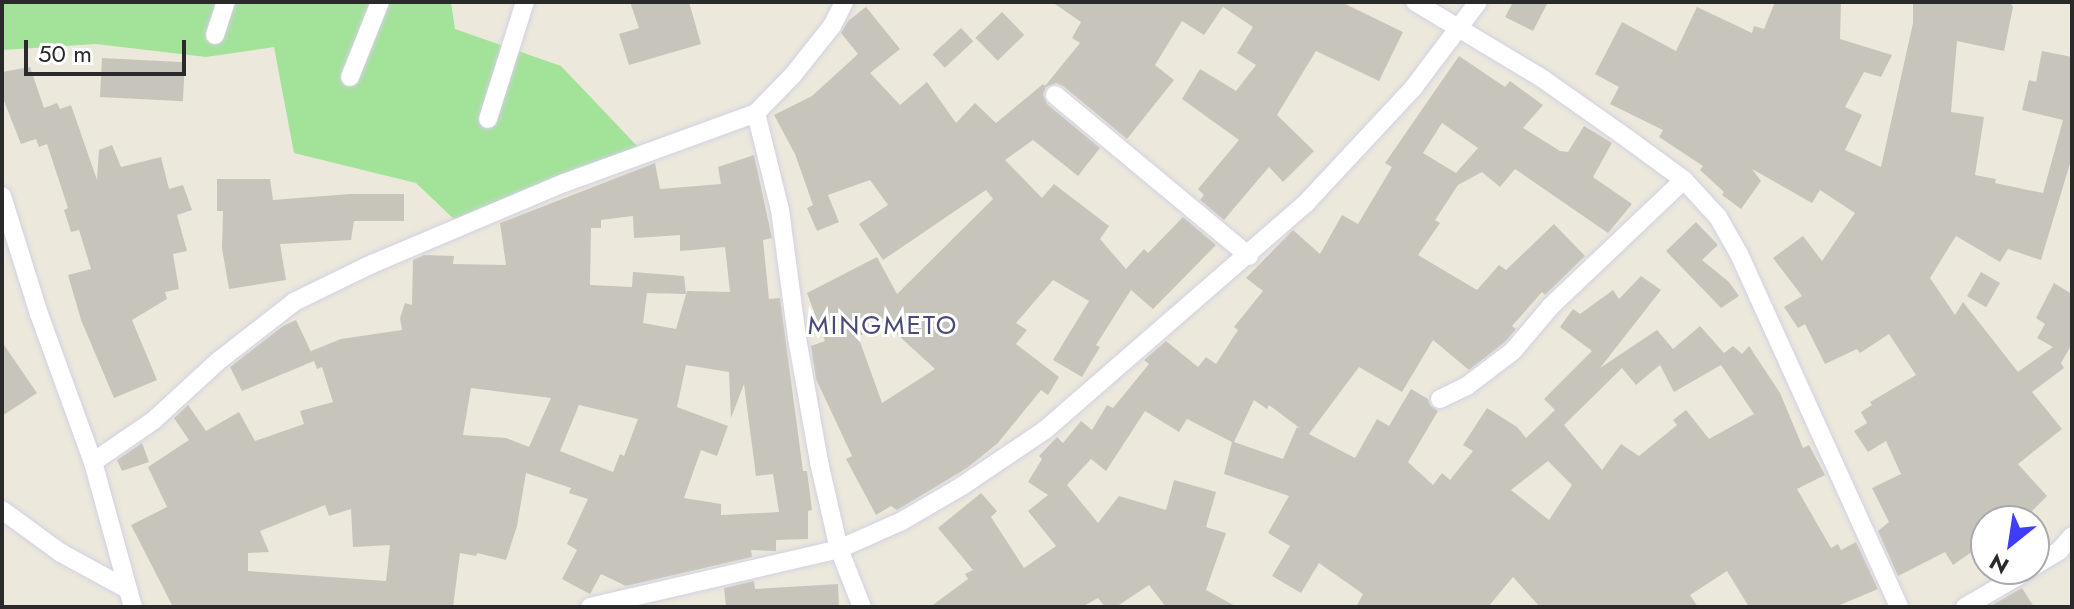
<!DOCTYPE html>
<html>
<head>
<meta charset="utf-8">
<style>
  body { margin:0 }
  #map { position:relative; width:2074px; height:609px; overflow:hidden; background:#ece8dc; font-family:Jost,sans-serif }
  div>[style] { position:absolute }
  .green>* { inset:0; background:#a3e299 }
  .building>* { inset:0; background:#c7c5bb; transform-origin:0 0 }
  .roads { filter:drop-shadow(0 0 2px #d1d1e2) drop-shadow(0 0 2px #d1d1e2) }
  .street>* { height:18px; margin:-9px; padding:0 9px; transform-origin:9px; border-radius:9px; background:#fff }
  span { translate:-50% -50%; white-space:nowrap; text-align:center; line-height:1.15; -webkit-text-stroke:6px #fff; paint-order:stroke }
  .neighbourhood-label { font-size:26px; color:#4b4b7a; letter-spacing:2px }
  .frame { position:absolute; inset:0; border:4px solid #2a2a2a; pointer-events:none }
  .north { position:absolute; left:1970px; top:505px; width:80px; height:80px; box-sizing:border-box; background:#fff; border:2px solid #aaa; border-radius:50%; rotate:210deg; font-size:22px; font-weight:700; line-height:32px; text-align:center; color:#2a2a2a }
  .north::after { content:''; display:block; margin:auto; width:28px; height:36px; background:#3f3df7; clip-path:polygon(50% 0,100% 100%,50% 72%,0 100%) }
  .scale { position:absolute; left:24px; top:40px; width:162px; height:36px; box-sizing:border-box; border:4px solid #2a2a2a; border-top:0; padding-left:10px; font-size:24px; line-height:28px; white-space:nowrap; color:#2a2a2a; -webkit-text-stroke:6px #fff; paint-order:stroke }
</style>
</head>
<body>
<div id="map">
  <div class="green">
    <div style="clip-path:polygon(2px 2px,451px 2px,455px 29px,561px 66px,639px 148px,456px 221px,416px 183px,294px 153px,274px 47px,206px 57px,96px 44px,2px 50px)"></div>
  </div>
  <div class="building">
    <div style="clip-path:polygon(630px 2px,689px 2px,701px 44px,629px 65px,619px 34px,639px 28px)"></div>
    <div style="clip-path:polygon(evenodd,1052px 2px,1341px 2px,1403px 32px,1379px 81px,1316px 51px,1277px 115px,1314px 151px,1283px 182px,1269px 167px,1224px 220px,1200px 200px,1204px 195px,1198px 189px,1239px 140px,1182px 99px,1200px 69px,1236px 91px,1256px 65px,1237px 53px,1253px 27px,1223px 7px,1204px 35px,1182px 21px,1155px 65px,1174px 80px,1127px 139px,1063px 86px,1056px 83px,1046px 87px,1043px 94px,1047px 104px,1100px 148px,1078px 176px,1033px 140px,1005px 160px,1042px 198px,1054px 184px,1109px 226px,1100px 239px,1126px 269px,1144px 249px,1148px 253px,1183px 217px,1216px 245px,1153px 309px,1131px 290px,1096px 345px,1100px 347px,1082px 377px,1053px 360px,1089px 301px,1053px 280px,1016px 323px,1027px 330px,1016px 344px,1059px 377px,1048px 395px,1041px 390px,998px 443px,967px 468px,897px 510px,891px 506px,876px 515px,846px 459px,852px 456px,816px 379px,811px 346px,825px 341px,807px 293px,877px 257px,897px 294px,993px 199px,986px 190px,883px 260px,859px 224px,888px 205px,870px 180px,828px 195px,839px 222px,817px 231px,807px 208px,813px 205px,795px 154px,774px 115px,812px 96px,858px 54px,841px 33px,848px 21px,866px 7px,900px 49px,870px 73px,900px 105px,927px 82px,956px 123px,975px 103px,996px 123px,1043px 84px,1045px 86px,1080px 43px,1072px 38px,1081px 22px,1052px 2px,887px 325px,935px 369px,882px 403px,858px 336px,887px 325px)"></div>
    <div style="clip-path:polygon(1513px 2px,1548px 2px,1533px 31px,1505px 17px)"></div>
    <div style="clip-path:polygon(1775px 2px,1841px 2px,1840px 39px,1892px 55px,1881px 77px,1864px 72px,1845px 107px,1862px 115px,1845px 150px,1881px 167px,1913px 23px,1913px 2px,2010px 2px,2013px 7px,2004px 51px,1957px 41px,1951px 112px,1984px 117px,1975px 175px,1996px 179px,1995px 183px,2043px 193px,2063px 120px,2022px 110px,2029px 80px,2036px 82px,2042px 51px,2072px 57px,2072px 157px,2041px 260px,2008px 249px,2000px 262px,1956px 236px,1930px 278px,1955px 315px,1963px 302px,2018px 372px,2053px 347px,2037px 338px,2045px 324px,2036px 318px,2054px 283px,2072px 294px,2072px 344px,2061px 363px,2064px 368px,2032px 392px,2062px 429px,2018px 464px,2047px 496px,2022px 521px,1986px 521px,1986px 542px,1953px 565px,1945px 552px,1898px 576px,1878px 531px,1889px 522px,1872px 488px,1901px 474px,1886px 441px,1868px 452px,1854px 431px,1867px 423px,1861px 412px,1872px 405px,1870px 402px,1916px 375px,1889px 334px,1860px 353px,1857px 349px,1825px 364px,1805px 324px,1798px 328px,1784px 307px,1802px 296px,1773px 258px,1803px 236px,1822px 261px,1855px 213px,1820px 190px,1812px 203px,1752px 169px,1761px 181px,1741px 209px,1722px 195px,1724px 192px,1700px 170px,1703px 166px,1659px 137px,1663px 130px,1610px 104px,1619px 87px,1595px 74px,1622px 22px,1676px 51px,1697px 7px,1752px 33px,1754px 26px,1764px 29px)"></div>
    <div style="left:1002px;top:12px;width:32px;height:37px;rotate:46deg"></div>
    <div style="left:961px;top:28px;width:18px;height:39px;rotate:47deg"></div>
    <div style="clip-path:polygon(evenodd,1459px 56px,1505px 87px,1510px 81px,1543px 105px,1523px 128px,1560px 151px,1568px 152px,1584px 126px,1612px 143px,1593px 177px,1632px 204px,1608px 233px,1515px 169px,1500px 187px,1482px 172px,1458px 185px,1435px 220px,1440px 223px,1418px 255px,1477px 290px,1499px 265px,1506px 270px,1554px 224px,1585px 256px,1545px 295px,1542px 292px,1512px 326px,1516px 329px,1505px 342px,1469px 370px,1433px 340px,1402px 392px,1359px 367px,1309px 434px,1355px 458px,1377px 419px,1389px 426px,1411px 389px,1428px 399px,1430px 405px,1438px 411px,1408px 462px,1433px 485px,1442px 473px,1450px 480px,1473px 451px,1463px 445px,1487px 408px,1517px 427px,1526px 438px,1555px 410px,1544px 399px,1592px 351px,1560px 327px,1573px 309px,1580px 314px,1613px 290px,1619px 299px,1641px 276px,1661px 290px,1600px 368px,1657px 330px,1673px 349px,1700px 326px,1724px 353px,1733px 346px,1742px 354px,1749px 346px,1780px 393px,1803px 448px,1809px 445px,1825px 475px,1797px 489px,1831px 548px,1838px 544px,1841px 550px,1856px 542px,1878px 589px,1835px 607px,1749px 607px,1727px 571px,1690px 595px,1698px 607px,1540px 607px,1513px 577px,1488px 607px,1356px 607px,1363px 594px,1319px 563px,1301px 593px,1272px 576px,1290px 546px,1268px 533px,1289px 496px,1224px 474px,1232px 442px,1187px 419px,1179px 432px,1145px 411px,1106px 471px,1091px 459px,1067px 485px,1098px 523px,1119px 496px,1166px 510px,1174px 480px,1216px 492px,1206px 527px,1226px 533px,1206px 590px,1237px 607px,1166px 607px,1149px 585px,1116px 607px,1105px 607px,1098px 598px,1082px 607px,930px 607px,968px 579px,965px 574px,973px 570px,938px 528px,981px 493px,997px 511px,991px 517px,1024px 568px,1056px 546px,1028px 511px,1048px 495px,1028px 482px,1042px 459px,1039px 456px,1057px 437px,1063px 443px,1081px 421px,1092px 430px,1107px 405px,1113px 408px,1149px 364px,1144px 360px,1166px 341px,1198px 367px,1206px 357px,1216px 364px,1238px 330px,1234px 327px,1263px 291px,1246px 278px,1293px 230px,1320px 254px,1342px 215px,1358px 224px,1392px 167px,1385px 163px,1459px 56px,1442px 123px,1478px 148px,1456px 173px,1423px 153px,1442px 123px,1459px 56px,1660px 365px,1674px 392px,1721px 365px,1754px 414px,1709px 439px,1686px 410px,1673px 420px,1677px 425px,1639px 456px,1621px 444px,1602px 470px,1564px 425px,1622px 368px,1636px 385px,1660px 365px,1459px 56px,1254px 400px,1267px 409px,1269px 405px,1301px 429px,1297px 427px,1283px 459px,1234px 442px,1254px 400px,1459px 56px,1548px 461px,1572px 485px,1549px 520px,1511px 490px,1548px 461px)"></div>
    <div style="left:102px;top:58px;width:83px;height:39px;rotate:3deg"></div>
    <div style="clip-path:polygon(30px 67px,44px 108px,57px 103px,60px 109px,71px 105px,97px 180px,99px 150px,112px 145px,121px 167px,161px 157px,169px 189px,183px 185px,192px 210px,177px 215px,187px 251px,173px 254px,179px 289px,165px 292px,167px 299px,132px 320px,157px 380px,114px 398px,81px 320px,68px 275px,91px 269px,79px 230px,71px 232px,64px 210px,68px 208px,47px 144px,39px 147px,36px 139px,21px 144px,2px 96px,2px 72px)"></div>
    <div style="clip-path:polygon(evenodd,754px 155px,772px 238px,763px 240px,769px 299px,780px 298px,803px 471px,807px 471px,812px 510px,808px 511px,808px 539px,776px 540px,776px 551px,751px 550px,752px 557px,626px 586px,601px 574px,590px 594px,562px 579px,577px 550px,567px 544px,588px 499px,569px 493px,571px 488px,526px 473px,517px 526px,506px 560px,477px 553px,476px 556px,460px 553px,453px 607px,173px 607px,131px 525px,167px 507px,148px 467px,189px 440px,174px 418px,188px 405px,206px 431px,239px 412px,255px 441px,304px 424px,300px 411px,333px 402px,322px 367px,317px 369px,314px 361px,242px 391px,230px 367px,283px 326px,296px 320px,312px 354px,311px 351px,341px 339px,402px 330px,400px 318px,405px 303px,412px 305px,413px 260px,424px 255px,454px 256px,453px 264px,506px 265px,500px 223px,655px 163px,660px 189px,721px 184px,718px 167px,754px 155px,633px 216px,634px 238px,680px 235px,680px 251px,725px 247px,730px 292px,687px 291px,676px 329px,643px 323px,647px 293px,686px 294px,684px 276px,633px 272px,632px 287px,590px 285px,591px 228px,601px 228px,601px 220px,633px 216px,754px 155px,686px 365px,729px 372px,731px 418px,744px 384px,756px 476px,773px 474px,779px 512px,721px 515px,721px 504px,684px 498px,701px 450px,717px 456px,728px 426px,677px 407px,686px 365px,754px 155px,471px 388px,551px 398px,529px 447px,506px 438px,463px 435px,471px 388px,754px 155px,579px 405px,638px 419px,624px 456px,620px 454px,613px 472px,560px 451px,579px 405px,754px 155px,325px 505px,329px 516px,351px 509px,353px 547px,390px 545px,386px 581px,248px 571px,248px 553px,269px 552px,260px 531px,325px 505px)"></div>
    <div style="clip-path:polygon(217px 179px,270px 179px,273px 200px,350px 194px,404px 194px,404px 221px,354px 221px,351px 240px,280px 244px,286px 280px,229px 289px,222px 248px,223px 211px,217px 211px)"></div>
    <div style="clip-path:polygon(1696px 222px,1718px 245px,1702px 260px,1729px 282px,1739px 296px,1721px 308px,1666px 251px)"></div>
    <div style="left:1981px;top:272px;width:22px;height:28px;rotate:30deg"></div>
    <div style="clip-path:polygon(2px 342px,37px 393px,2px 416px)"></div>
    <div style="clip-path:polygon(142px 443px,149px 462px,122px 471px,117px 460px)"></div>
    <div style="clip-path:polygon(754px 581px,755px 589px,838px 584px,839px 607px,726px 607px,724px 588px)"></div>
    <div style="clip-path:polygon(2022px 588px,2034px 607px,1989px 607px)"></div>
  </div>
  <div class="roads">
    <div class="street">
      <div style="left:1415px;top:2px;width:149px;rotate:31deg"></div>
      <div style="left:1543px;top:79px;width:104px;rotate:35.2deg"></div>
      <div style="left:1628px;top:139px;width:69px;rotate:36.2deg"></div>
      <div style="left:1684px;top:180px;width:50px;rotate:47.4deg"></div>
      <div style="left:1718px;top:217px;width:43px;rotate:60.4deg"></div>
      <div style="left:1739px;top:254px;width:388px;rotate:65.6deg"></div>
      <div style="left:215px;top:35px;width:35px;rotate:-72deg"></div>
      <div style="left:350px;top:77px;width:81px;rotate:-68.2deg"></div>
      <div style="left:1055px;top:95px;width:252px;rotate:39.7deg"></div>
      <div style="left:756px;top:113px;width:100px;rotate:76.1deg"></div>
      <div style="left:780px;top:210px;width:129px;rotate:82.4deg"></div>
      <div style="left:797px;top:338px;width:126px;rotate:79.9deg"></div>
      <div style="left:819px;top:462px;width:89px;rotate:77.1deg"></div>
      <div style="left:839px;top:549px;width:62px;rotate:68.4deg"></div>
      <div style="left:488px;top:119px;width:123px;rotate:-72.5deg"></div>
      <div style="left:2px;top:196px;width:124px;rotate:72.6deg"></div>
      <div style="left:39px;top:314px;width:158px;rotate:70deg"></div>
      <div style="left:93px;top:462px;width:150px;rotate:74.6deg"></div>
      <div style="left:1440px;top:399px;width:30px;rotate:-26deg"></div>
      <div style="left:1467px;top:386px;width:58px;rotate:-37.3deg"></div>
      <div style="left:1513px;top:351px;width:59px;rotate:-49.8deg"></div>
      <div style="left:1551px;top:306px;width:183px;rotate:-43.5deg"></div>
      <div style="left:93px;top:462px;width:74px;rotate:-34.5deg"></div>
      <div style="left:154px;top:420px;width:86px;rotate:-42.6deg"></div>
      <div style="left:217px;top:362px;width:98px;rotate:-37.9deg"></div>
      <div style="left:294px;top:302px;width:87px;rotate:-26deg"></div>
      <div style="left:372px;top:264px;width:208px;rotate:-22.9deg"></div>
      <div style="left:564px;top:183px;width:204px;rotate:-20deg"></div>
      <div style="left:756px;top:113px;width:53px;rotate:-45.8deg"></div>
      <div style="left:793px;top:75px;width:63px;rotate:-51.5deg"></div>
      <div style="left:832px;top:26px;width:27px;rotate:-63deg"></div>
      <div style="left:2px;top:510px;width:73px;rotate:36.1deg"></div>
      <div style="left:61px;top:553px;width:75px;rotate:28.6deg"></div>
      <div style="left:2034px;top:566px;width:29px;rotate:-31deg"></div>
      <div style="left:2059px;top:551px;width:20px;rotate:-49deg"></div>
      <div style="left:590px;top:607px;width:256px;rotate:-13.1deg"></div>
      <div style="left:839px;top:549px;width:69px;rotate:-24deg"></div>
      <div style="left:902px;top:521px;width:69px;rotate:-30.3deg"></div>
      <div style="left:962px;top:486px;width:100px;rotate:-34deg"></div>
      <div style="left:1045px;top:430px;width:346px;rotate:-41deg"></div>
      <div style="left:1306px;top:203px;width:158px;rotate:-47deg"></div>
      <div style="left:1414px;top:87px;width:106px;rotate:-53deg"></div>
      <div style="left:1965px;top:607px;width:75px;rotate:-30.3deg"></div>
    </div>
  </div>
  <div class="neighbourhood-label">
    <span style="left:883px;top:326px">MINGMETO</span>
  </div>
  <div class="frame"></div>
  <div class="north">N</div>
  <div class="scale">50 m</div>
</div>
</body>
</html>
